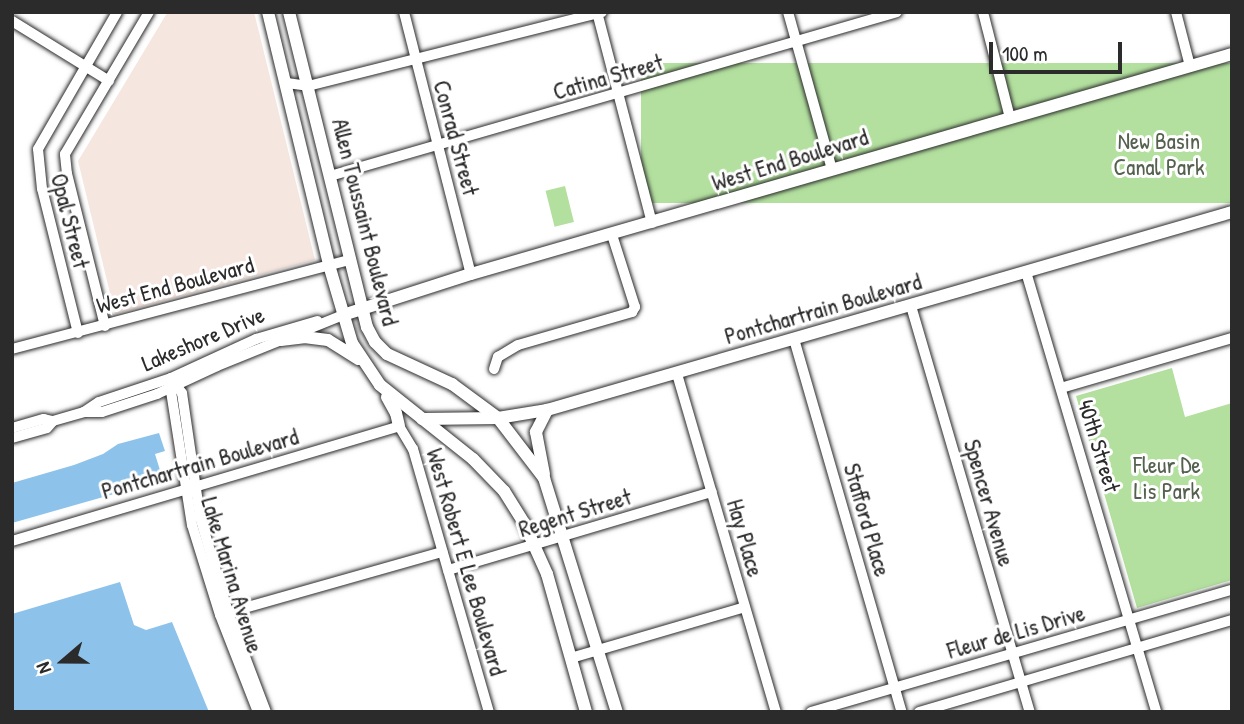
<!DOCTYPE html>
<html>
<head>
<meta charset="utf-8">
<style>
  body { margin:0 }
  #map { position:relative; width:1244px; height:724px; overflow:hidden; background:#fff; font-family:"Patrick Hand",sans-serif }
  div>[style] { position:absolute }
  .built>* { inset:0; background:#f6e6e0 }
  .green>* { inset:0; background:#b3e09f; transform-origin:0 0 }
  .water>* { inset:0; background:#8dc3eb }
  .roads { filter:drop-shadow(0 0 2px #2b2b2b) drop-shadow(0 0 2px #2b2b2b) }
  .minor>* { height:10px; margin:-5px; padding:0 5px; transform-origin:5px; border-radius:5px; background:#fff }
  .major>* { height:12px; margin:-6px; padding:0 6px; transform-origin:6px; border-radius:6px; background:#fff }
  span { translate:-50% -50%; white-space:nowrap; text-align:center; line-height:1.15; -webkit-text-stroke:6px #fff; paint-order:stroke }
  .street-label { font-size:23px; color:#2b2b2b }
  .park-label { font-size:23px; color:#54614e }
  .frame { position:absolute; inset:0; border:14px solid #2b2b2b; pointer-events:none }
  .north { position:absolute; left:28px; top:626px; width:70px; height:70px; -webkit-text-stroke:5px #fff; paint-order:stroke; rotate:250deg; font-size:19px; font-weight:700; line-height:28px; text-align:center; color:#2b2b2b }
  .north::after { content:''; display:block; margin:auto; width:24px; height:32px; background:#2b2b2b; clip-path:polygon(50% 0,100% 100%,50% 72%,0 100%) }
  .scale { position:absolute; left:989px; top:42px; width:133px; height:32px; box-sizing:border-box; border:4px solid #2b2b2b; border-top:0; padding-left:9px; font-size:21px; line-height:24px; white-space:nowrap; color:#2b2b2b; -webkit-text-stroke:5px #fff; paint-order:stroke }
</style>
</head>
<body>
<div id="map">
  <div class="built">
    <div style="clip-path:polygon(254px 12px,315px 260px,115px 314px,78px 161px,167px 13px)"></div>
  </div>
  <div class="green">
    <div style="left:1232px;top:63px;width:140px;height:591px;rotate:90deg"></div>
    <div style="left:565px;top:186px;width:37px;height:20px;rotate:76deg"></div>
    <div style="clip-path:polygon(1172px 368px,1185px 417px,1232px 403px,1232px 580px,1137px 608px,1076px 396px)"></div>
  </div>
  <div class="water">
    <div style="clip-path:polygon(159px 433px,165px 451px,155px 454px,163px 480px,12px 523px,12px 483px,74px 465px,103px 454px,118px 444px)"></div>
    <div style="clip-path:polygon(120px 582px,134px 625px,146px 630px,172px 622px,209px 712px,12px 712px,12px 614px)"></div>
  </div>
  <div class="roads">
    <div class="minor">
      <div style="left:404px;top:12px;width:270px;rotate:75.7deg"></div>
      <div style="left:597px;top:12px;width:218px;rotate:75.4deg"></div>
      <div style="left:788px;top:12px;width:164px;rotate:74.4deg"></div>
      <div style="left:983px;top:12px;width:109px;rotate:75.7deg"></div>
      <div style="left:1176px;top:12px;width:56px;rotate:75.5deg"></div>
      <div style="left:12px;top:21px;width:114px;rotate:31.7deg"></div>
      <div style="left:287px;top:83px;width:21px;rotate:8deg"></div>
      <div style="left:308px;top:86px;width:303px;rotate:-14.1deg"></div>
      <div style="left:330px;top:176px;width:590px;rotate:-16.13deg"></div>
      <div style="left:1026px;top:272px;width:459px;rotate:73.5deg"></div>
      <div style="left:911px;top:306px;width:423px;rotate:73.7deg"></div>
      <div style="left:105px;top:326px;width:157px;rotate:-104deg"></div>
      <div style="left:67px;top:174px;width:20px;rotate:-96deg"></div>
      <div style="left:65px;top:154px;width:165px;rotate:-59.4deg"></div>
      <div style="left:78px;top:333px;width:148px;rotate:-104deg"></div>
      <div style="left:42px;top:189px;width:40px;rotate:-95.7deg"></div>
      <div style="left:38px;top:149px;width:158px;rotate:-60deg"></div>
      <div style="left:794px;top:339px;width:388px;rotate:73.9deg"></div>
      <div style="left:12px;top:349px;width:349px;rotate:-14.8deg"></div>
      <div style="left:494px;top:369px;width:13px;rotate:-72deg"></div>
      <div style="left:498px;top:357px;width:23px;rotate:-31deg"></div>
      <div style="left:518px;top:345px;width:119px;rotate:-16.1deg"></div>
      <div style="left:632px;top:312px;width:6px;rotate:-59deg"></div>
      <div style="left:635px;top:307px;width:76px;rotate:-107.7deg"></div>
      <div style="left:677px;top:374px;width:352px;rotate:73.7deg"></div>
      <div style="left:171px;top:378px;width:19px;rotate:54deg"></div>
      <div style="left:182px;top:393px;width:125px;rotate:81.7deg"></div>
      <div style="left:200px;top:517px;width:99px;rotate:73.6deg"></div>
      <div style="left:228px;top:612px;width:107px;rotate:69.2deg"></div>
      <div style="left:170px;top:385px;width:142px;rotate:81.1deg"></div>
      <div style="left:192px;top:525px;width:94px;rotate:72.7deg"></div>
      <div style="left:220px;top:615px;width:104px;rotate:68.6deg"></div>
      <div style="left:1061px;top:388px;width:178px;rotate:-16.3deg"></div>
      <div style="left:84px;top:412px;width:18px;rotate:-34deg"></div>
      <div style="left:99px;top:402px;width:76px;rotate:-18.4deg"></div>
      <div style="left:171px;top:378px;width:94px;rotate:-24.6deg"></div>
      <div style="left:256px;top:339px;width:64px;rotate:-16.4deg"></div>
      <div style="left:12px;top:428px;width:33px;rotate:-16deg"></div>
      <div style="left:44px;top:419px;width:9px;rotate:13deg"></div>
      <div style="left:12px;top:438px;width:36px;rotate:-16deg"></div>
      <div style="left:47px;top:428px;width:9px;rotate:-49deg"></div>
      <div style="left:53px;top:421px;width:32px;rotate:-16deg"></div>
      <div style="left:84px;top:412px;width:18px"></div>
      <div style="left:102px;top:412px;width:58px;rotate:-18.1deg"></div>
      <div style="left:157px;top:394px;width:66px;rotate:-25deg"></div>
      <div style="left:217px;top:366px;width:136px;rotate:-22deg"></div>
      <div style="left:12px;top:541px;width:404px;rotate:-16.5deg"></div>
      <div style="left:399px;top:426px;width:27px;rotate:59deg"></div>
      <div style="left:413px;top:449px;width:274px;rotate:73.9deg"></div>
      <div style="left:448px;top:570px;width:275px;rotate:-16.5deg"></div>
      <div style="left:223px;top:614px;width:228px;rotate:-15.8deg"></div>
      <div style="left:571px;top:658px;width:181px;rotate:-16.3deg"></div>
      <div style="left:811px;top:712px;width:438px;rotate:-16.2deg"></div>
      <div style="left:919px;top:712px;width:326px;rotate:-16.4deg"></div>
    </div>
    <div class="major">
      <div style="left:268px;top:12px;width:260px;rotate:76.4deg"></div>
      <div style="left:329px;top:265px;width:81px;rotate:73.6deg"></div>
      <div style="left:352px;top:343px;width:50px;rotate:56.3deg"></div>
      <div style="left:380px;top:385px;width:119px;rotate:38.5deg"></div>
      <div style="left:473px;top:459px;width:45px;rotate:45.9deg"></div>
      <div style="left:504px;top:491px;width:40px;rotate:58deg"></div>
      <div style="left:525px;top:525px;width:54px;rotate:65.8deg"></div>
      <div style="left:547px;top:574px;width:143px;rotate:74.2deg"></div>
      <div style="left:289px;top:12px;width:325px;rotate:76.1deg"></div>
      <div style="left:367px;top:327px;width:17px;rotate:62deg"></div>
      <div style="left:375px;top:342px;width:17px;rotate:45deg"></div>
      <div style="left:387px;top:354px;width:72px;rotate:24.8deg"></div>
      <div style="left:452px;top:384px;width:57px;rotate:36.5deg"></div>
      <div style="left:498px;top:418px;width:76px;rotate:52.5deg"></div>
      <div style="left:544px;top:478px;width:245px;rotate:72.7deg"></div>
      <div style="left:343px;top:315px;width:134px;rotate:-17.8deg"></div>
      <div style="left:471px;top:274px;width:792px;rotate:-16.12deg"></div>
      <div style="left:281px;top:340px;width:23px;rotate:-7deg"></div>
      <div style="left:304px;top:337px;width:24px;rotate:7deg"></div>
      <div style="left:328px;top:340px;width:36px;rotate:32deg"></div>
      <div style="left:387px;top:397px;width:18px;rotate:61deg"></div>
      <div style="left:396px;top:413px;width:13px;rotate:77deg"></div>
      <div style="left:422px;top:419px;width:76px;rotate:-0.8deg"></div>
      <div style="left:498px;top:418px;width:50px;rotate:-9.3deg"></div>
      <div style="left:547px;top:410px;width:713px;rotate:-16.12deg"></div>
      <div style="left:544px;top:474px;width:43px;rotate:-100.8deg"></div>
      <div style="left:536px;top:432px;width:25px;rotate:-63deg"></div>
    </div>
  </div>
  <div class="street-label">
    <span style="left:608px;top:77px;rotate:-16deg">Catina Street</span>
    <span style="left:456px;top:138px;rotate:75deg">Conrad Street</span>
    <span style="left:790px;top:160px;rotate:-17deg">West End Boulevard</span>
    <span style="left:70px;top:221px;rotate:76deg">Opal Street</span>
    <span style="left:365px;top:222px;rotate:76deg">Allen Toussaint Boulevard</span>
    <span style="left:175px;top:285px;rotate:-15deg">West End Boulevard</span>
    <span style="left:823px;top:309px;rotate:-16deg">Pontchartrain Boulevard</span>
    <span style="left:203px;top:339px;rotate:-23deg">Lakeshore Drive</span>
    <span style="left:1099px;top:446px;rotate:73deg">40th Street</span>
    <span style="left:200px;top:464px;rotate:-16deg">Pontchartrain Boulevard</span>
    <span style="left:989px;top:503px;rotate:74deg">Spencer Avenue</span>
    <span style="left:575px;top:513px;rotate:-17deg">Regent Street</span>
    <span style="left:867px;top:520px;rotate:74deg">Stafford Place</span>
    <span style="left:745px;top:538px;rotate:74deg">Hay Place</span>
    <span style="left:466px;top:562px;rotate:74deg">West Robert E Lee Boulevard</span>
    <span style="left:232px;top:575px;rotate:73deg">Lake Marina Avenue</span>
    <span style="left:1016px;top:632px;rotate:-16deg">Fleur de Lis Drive</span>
  </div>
  <div class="park-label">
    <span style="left:1159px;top:154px">New Basin<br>Canal Park</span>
    <span style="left:1167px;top:478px">Fleur De<br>Lis Park</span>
  </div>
  <div class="frame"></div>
  <div class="north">N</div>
  <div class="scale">100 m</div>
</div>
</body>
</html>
